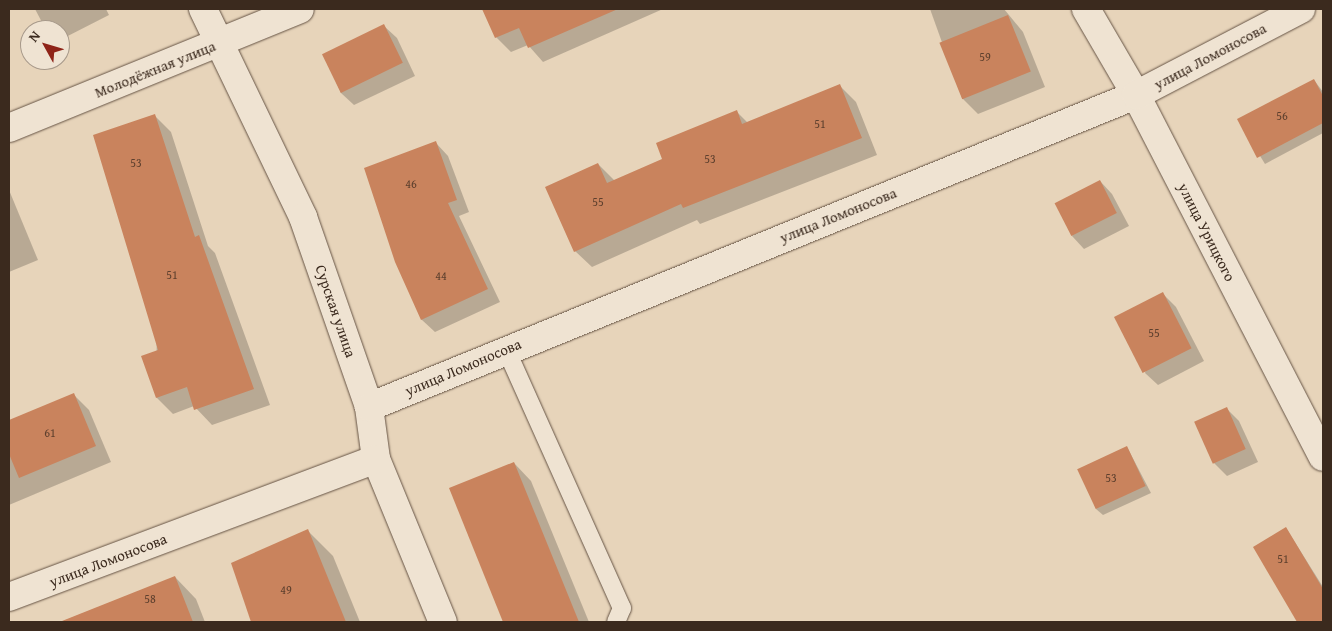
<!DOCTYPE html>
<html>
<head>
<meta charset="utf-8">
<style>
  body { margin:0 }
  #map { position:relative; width:1332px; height:631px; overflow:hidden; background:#e7d4ba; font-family:"Gentium Book Plus",serif }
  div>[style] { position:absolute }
  .shadow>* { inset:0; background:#0003 }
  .building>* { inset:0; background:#c9835d; transform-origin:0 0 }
  .roads { filter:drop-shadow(0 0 1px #665445) drop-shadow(0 0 1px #665445) }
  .lane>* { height:18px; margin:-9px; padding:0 9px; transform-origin:9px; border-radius:9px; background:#efe3d2 }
  .street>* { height:28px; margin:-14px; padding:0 14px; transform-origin:14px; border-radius:14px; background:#efe3d2 }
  span { translate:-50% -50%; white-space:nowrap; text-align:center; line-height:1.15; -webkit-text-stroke:4px #efe3d2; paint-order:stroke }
  .number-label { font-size:12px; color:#5e402e }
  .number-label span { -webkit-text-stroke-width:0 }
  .street-label { font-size:15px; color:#3b2a1e }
  .frame { position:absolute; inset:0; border:10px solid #3b2a1e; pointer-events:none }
  .north { position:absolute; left:20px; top:20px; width:50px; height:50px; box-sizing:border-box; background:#efe3d2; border:1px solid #a7998a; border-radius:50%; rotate:309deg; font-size:14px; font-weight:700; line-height:20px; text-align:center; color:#3b2a1e }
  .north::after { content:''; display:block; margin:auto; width:18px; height:22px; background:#8f2418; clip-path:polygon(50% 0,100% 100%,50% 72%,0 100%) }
</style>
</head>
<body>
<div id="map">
  <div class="shadow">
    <div style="clip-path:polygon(35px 9px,106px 9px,109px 15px,60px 40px,60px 30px,46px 30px)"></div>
    <div style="clip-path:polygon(484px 9px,663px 9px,543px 62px,528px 45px,511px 52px,496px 37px)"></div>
    <div style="clip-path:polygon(930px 9px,1004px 9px,1023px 32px,1045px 87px,978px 114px,962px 98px)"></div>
    <div style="clip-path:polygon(384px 26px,397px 38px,415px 76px,354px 105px,341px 93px,324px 55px)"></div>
    <div style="clip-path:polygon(1314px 80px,1323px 92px,1323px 133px,1265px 164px,1238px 120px)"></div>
    <div style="clip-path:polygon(839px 85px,856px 102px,877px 155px,700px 224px,697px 220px,592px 267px,575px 251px,598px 164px,615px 181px,664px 159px,736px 111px,748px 123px)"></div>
    <div style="clip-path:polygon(155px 116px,171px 132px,208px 246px,215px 253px,270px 405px,212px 425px,194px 406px,173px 414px,157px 398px)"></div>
    <div style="clip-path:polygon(436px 143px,448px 156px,469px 212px,459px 216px,500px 302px,435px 332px,422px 320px,396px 262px)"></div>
    <div style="clip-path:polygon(1100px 181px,1112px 194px,1129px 226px,1084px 249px,1072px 236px)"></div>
    <div style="clip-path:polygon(9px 190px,38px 260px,9px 272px)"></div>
    <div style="clip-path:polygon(1163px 294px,1176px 307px,1204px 361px,1158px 385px,1145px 373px)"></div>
    <div style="clip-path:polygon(74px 395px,89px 410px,111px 462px,9px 505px,9px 422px)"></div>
    <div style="clip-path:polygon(1227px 409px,1239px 421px,1258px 462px,1227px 476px,1214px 463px)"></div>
    <div style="clip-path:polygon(1127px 447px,1151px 493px,1103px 515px,1096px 509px)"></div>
    <div style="clip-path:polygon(514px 463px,531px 481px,589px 622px,505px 622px,450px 489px)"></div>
    <div style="clip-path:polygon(1286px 528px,1323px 587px,1323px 622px,1298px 622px,1254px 547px)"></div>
    <div style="clip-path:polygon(308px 531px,333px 556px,360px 622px,253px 622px,232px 564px)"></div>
    <div style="clip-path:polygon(175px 577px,196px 599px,205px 622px,61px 622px)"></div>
  </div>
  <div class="building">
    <div style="clip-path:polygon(482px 9px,618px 9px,528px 48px,519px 28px,495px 38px)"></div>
    <div style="left:1008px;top:15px;width:61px;height:74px;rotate:68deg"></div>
    <div style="left:384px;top:24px;width:43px;height:69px;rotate:64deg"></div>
    <div style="clip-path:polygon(1314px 79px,1323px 96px,1323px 123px,1257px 158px,1237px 119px)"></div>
    <div style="clip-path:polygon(840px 84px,862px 138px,683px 208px,681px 204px,574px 252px,545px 187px,598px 163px,607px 183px,662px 159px,656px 143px,737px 110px,742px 124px)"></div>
    <div style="clip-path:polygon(155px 114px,195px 237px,199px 235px,254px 389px,194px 410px,187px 387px,156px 398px,141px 356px,158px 350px,93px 135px)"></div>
    <div style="clip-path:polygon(436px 141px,457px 200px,448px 203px,488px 289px,421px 320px,395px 262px,364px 168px)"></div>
    <div style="left:1100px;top:180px;width:37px;height:51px;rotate:63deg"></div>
    <div style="left:1163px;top:292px;width:63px;height:55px;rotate:63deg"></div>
    <div style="clip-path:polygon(74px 393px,96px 446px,19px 478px,9px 454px,9px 420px)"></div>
    <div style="left:1227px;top:407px;width:46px;height:36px;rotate:66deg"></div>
    <div style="left:1127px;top:446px;width:44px;height:55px;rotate:65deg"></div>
    <div style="clip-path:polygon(514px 462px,579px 622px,503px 622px,449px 488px)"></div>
    <div style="clip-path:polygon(1286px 527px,1323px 589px,1323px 622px,1297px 622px,1253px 547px)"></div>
    <div style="clip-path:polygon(308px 529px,346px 622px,251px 622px,231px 563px)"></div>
    <div style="clip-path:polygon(175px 576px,193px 622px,62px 622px,62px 621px)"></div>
  </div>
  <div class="roads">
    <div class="lane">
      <div style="left:506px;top:349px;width:284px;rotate:65.9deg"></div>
      <div style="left:622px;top:608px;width:15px;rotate:113deg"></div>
    </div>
    <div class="street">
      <div style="left:203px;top:9px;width:231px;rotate:64.3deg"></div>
      <div style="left:303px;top:217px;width:201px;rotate:70.8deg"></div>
      <div style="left:369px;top:407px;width:52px;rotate:82.3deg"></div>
      <div style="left:376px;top:459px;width:176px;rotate:67.7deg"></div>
      <div style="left:1086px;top:9px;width:99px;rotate:59.8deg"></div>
      <div style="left:1136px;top:95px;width:407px;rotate:62.7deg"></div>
      <div style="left:9px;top:128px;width:314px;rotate:-22.2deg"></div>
      <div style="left:369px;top:407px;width:828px;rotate:-22.14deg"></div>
      <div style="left:1136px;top:95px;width:186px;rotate:-27.5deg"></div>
      <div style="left:9px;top:597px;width:392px;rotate:-20.6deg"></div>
    </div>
  </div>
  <div class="number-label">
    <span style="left:985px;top:57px">59</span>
    <span style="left:1282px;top:116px">56</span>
    <span style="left:820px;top:124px">51</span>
    <span style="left:710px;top:159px">53</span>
    <span style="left:136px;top:163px">53</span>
    <span style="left:411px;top:184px">46</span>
    <span style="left:598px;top:202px">55</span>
    <span style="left:172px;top:275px">51</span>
    <span style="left:441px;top:276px">44</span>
    <span style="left:1154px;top:333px">55</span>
    <span style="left:50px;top:433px">61</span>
    <span style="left:1111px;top:478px">53</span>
    <span style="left:1283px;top:559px">51</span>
    <span style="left:286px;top:590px">49</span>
    <span style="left:150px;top:599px">58</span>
  </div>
  <div class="street-label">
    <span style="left:1210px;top:56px;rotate:-28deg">улица Ломоносова</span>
    <span style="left:155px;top:69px;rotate:-22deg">Молодёжная улица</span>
    <span style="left:838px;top:215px;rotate:-22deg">улица Ломоносова</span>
    <span style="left:1207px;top:232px;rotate:63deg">улица Урицкого</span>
    <span style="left:336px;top:311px;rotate:71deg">Сурская улица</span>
    <span style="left:463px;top:367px;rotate:-23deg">улица Ломоносова</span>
    <span style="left:108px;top:560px;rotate:-21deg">улица Ломоносова</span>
  </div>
  <div class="frame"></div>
  <div class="north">N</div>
</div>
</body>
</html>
